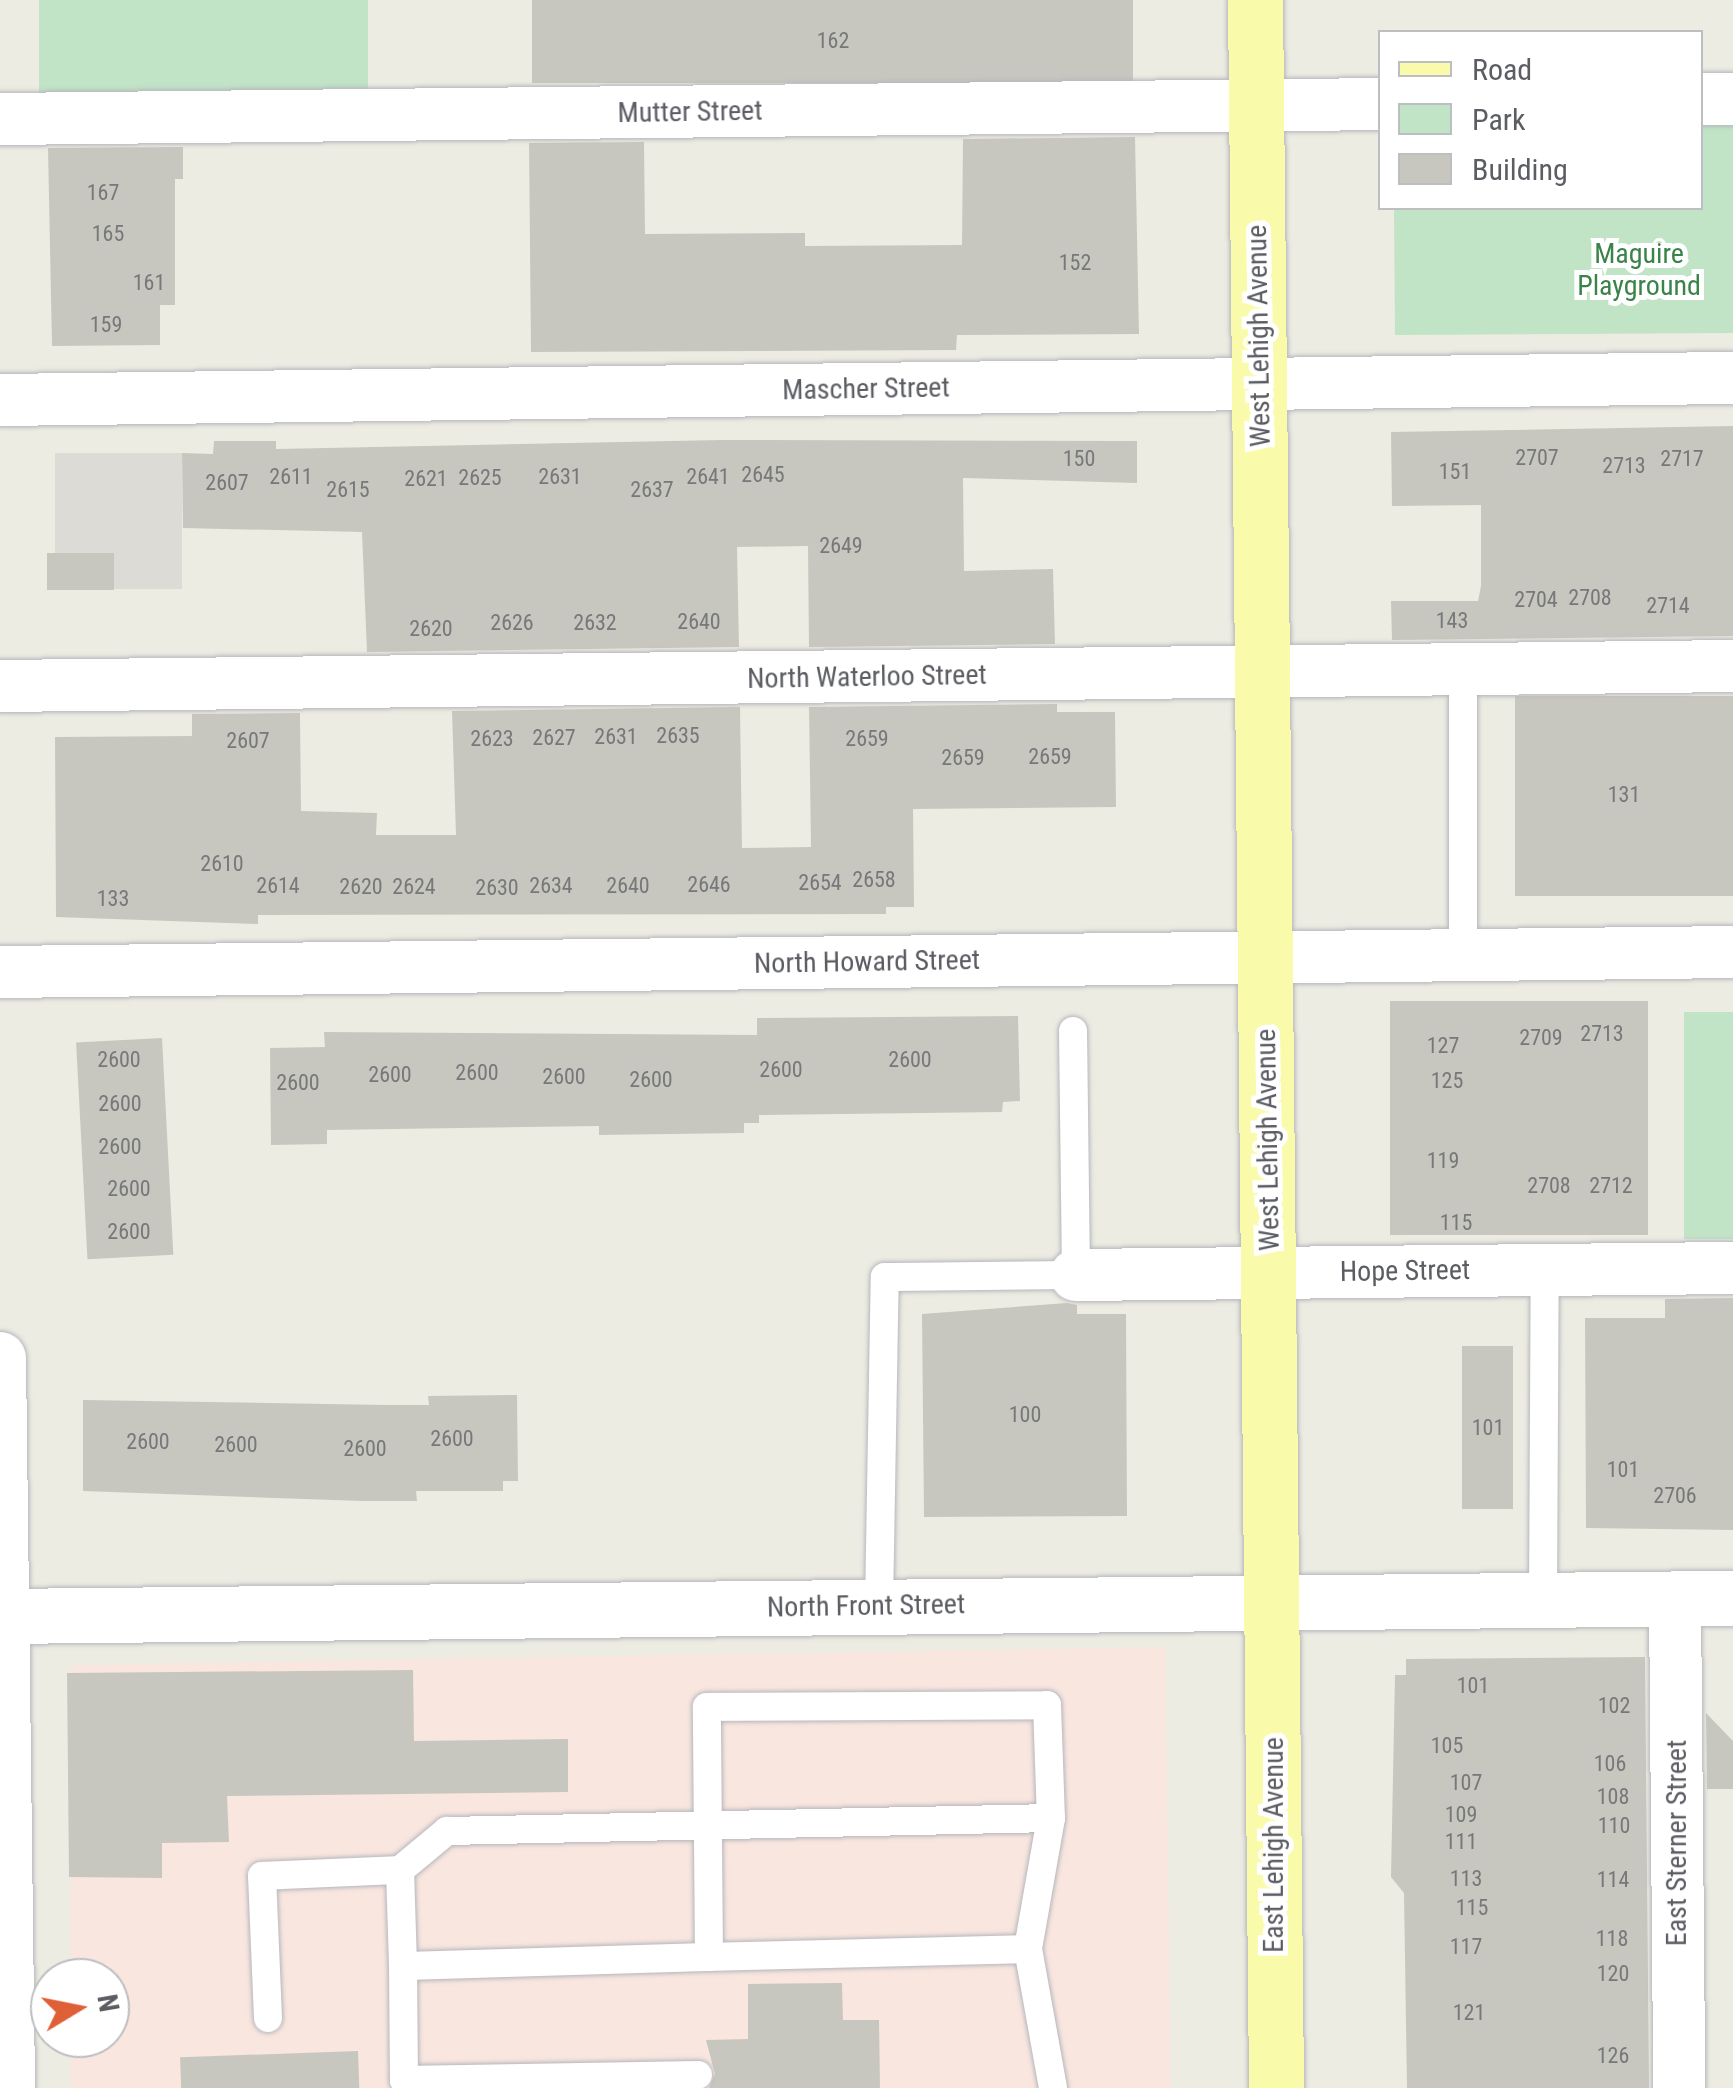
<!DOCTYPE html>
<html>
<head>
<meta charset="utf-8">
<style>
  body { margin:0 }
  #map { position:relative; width:1733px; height:2088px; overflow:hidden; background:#edece3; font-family:"Roboto Condensed",sans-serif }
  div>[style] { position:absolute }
  .industrial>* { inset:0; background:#dcdbd5; transform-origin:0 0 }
  .medical>* { inset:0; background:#f9e6df }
  .green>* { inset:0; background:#c1e3c6; transform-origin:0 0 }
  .building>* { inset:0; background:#c8c7bf; transform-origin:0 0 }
  .roads { filter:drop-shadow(0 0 2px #b5b7bc) drop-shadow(0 0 2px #b5b7bc) }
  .service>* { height:28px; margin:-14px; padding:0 14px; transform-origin:14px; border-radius:14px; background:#fff }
  .minor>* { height:52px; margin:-26px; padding:0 26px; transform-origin:26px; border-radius:26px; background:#fff }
  .tertiary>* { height:55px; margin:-27.5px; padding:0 27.5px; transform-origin:27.5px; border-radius:27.5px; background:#fff }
  .primary>* { height:55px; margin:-27.5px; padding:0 27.5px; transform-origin:27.5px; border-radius:27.5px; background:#fafaab }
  span { translate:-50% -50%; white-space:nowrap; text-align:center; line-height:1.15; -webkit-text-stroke:10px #fff; paint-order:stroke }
  .number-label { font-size:22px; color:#76787a }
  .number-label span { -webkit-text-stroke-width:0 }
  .street-label { font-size:28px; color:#5b5d63 }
  .park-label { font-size:28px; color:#3a8349 }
  .legend { position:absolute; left:1378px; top:30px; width:325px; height:180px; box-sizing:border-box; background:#fff; border:2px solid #bdbec1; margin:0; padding:12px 18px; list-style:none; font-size:30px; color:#5b5d63 }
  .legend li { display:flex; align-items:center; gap:20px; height:50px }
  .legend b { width:50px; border:2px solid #bdbec1 }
  .north { position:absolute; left:30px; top:1958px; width:100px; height:100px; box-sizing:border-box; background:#fff; border:2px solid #bdbec1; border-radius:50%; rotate:80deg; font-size:28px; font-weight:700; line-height:40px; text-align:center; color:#5b5d63 }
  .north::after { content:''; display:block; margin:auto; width:35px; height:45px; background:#df6037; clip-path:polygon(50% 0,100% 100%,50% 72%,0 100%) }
</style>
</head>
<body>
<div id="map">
  <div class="industrial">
    <div style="left:182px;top:453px;width:136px;height:127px;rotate:90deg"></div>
  </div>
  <div class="medical">
    <div style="clip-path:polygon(1165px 1647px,1171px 2088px,71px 2088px,71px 2038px,110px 2038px,110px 1978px,71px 1978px,71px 1665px)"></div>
  </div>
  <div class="green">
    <div style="left:39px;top:0;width:329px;height:95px"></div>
    <div style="clip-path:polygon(1733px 123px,1733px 333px,1395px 335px,1394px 208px,1700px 208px,1701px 124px)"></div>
    <div style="left:1733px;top:1012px;width:227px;height:49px;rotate:90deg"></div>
  </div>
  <div class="building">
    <div style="left:532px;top:0;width:601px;height:83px"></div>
    <div style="clip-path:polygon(1135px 137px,1139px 334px,957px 335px,956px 350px,531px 352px,529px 143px,644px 142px,645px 234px,805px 233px,805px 246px,962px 245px,963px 139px)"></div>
    <div style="clip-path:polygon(183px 147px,183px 179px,175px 179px,175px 305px,160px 305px,160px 345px,52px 346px,48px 148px)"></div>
    <div style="clip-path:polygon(1733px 426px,1733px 636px,1392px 640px,1391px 601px,1478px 601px,1481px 586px,1481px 505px,1392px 506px,1391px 432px)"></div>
    <div style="clip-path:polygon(721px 440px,1137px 441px,1137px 483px,963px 478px,964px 571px,1053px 569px,1055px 644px,809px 647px,808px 546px,737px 547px,739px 647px,367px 652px,362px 532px,183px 528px,182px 453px,213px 454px,214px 441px,276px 441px,276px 449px)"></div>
    <div style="left:47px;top:553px;width:67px;height:37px"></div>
    <div style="left:1733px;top:696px;width:200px;height:218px;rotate:90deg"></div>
    <div style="clip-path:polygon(1057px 704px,1057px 712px,1115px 712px,1116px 807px,913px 809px,914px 907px,886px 907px,886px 914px,258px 915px,258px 924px,56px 917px,55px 737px,192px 736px,192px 714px,300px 713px,301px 811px,377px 813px,376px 835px,456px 835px,452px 711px,740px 707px,742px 848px,811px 847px,809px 707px)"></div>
    <div style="left:1648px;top:1001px;width:234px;height:258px;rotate:90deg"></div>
    <div style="clip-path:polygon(1018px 1016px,1020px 1101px,1003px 1102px,1002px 1112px,759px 1115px,759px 1123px,744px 1123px,744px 1133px,599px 1135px,599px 1126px,327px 1130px,327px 1144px,271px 1145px,270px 1048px,325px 1047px,324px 1032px,757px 1035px,757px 1018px)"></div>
    <div style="left:162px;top:1038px;width:217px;height:86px;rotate:87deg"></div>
    <div style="clip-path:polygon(1733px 1298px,1733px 1530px,1586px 1528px,1585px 1318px,1665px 1318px,1665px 1299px)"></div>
    <div style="clip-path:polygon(1067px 1303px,1077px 1305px,1077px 1314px,1126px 1314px,1127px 1516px,924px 1517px,922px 1314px)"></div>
    <div style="left:1462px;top:1346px;width:51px;height:163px"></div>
    <div style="clip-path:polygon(517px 1395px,518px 1481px,503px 1481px,503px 1491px,416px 1491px,417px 1501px,362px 1501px,83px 1491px,83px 1400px,386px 1405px,429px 1405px,428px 1396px)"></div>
    <div style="clip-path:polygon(1645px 1657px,1649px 2088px,1407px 2088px,1404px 1893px,1391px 1877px,1395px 1675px,1406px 1675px,1406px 1659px)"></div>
    <div style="clip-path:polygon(413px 1670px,414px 1741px,568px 1739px,568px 1792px,227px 1796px,229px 1842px,162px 1843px,162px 1878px,69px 1877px,67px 1673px)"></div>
    <div style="clip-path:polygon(1706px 1713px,1733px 1741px,1733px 1789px,1707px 1789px)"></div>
    <div style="clip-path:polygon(842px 1983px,843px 2020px,879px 2020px,880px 2088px,709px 2088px,715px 2074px,706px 2040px,748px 2039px,748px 1984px)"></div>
    <div style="left:358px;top:2051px;width:37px;height:178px;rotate:88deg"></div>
  </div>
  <div class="roads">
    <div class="service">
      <div style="left:1463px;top:697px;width:258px;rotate:90deg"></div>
      <div style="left:1543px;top:1600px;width:330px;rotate:-89.7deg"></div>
      <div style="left:879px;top:1606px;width:329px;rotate:-89deg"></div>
      <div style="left:885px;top:1277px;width:191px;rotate:-0.6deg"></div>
      <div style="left:1076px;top:1275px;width:244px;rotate:-90.7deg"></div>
      <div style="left:400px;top:1870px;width:61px;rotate:-39.7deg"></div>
      <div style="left:447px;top:1831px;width:604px;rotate:-1.23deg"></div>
      <div style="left:709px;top:1957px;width:319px;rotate:-1.4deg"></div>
      <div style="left:403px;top:1966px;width:114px;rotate:89.5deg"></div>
      <div style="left:404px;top:2080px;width:294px;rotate:-1deg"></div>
      <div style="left:268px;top:2018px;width:142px;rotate:-92.4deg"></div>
      <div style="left:262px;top:1876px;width:138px;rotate:-2.5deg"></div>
      <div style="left:400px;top:1870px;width:96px;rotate:88.2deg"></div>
      <div style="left:403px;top:1966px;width:306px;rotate:-1.7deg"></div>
      <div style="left:709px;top:1957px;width:250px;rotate:-90.5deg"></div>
      <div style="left:707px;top:1707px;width:340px;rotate:-0.3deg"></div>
      <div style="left:1047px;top:1705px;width:113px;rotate:88deg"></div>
      <div style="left:1051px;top:1818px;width:133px;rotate:100deg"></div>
      <div style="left:1028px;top:1949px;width:141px;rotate:79.8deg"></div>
    </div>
    <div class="minor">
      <div style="left:1700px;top:99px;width:33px"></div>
      <div style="left:0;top:119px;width:1380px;rotate:-0.62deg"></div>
      <div style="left:0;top:400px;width:1733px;rotate:-0.73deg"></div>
      <div style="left:0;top:686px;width:1733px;rotate:-0.66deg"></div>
      <div style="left:0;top:972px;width:1733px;rotate:-0.66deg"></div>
      <div style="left:1076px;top:1275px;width:657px;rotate:-0.61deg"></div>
      <div style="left:0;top:1358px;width:730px;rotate:89.29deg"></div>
      <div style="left:1675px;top:1598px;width:490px;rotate:89.5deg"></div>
    </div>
    <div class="tertiary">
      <div style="left:0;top:1616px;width:1733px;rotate:-0.6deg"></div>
    </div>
    <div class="primary">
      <div style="left:1255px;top:0;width:672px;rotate:89.4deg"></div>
      <div style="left:1262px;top:678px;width:1410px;rotate:89.43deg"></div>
    </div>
  </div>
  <div class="number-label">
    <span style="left:833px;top:41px">162</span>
    <span style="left:103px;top:193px">167</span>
    <span style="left:108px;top:234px">165</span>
    <span style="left:1075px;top:263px">152</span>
    <span style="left:149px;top:283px">161</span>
    <span style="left:106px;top:325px">159</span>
    <span style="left:1537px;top:458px">2707</span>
    <span style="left:1079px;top:459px">150</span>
    <span style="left:1682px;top:459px">2717</span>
    <span style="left:1624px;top:466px">2713</span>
    <span style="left:1455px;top:472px">151</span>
    <span style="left:763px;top:475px">2645</span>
    <span style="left:291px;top:477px">2611</span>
    <span style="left:560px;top:477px">2631</span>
    <span style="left:708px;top:477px">2641</span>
    <span style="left:480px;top:478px">2625</span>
    <span style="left:426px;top:479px">2621</span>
    <span style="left:227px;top:483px">2607</span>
    <span style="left:348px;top:490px">2615</span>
    <span style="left:652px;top:490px">2637</span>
    <span style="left:841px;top:546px">2649</span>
    <span style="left:1590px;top:598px">2708</span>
    <span style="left:1536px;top:600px">2704</span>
    <span style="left:1668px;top:606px">2714</span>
    <span style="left:1452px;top:621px">143</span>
    <span style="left:699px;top:622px">2640</span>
    <span style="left:512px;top:623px">2626</span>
    <span style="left:595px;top:623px">2632</span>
    <span style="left:431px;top:629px">2620</span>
    <span style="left:678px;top:736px">2635</span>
    <span style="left:616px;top:737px">2631</span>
    <span style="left:554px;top:738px">2627</span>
    <span style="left:492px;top:739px">2623</span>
    <span style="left:867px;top:739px">2659</span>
    <span style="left:248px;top:741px">2607</span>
    <span style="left:1050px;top:757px">2659</span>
    <span style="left:963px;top:758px">2659</span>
    <span style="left:1624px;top:795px">131</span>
    <span style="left:222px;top:864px">2610</span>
    <span style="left:874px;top:880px">2658</span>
    <span style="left:820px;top:883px">2654</span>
    <span style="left:709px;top:885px">2646</span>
    <span style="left:278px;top:886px">2614</span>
    <span style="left:551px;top:886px">2634</span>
    <span style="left:628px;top:886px">2640</span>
    <span style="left:361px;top:887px">2620</span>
    <span style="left:414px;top:887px">2624</span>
    <span style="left:497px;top:888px">2630</span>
    <span style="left:113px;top:899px">133</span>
    <span style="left:1602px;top:1034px">2713</span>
    <span style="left:1541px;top:1038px">2709</span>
    <span style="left:1443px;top:1046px">127</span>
    <span style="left:119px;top:1060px">2600</span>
    <span style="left:910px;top:1060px">2600</span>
    <span style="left:781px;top:1070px">2600</span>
    <span style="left:477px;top:1073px">2600</span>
    <span style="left:390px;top:1075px">2600</span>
    <span style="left:564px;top:1077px">2600</span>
    <span style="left:651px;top:1080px">2600</span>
    <span style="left:1447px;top:1081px">125</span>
    <span style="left:298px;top:1083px">2600</span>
    <span style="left:120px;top:1104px">2600</span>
    <span style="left:120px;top:1147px">2600</span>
    <span style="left:1443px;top:1161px">119</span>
    <span style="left:1549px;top:1186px">2708</span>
    <span style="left:1611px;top:1186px">2712</span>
    <span style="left:129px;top:1189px">2600</span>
    <span style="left:1456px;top:1223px">115</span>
    <span style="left:129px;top:1232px">2600</span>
    <span style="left:1025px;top:1415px">100</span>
    <span style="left:1488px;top:1428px">101</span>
    <span style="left:452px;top:1439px">2600</span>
    <span style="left:148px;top:1442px">2600</span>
    <span style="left:236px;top:1445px">2600</span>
    <span style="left:365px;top:1449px">2600</span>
    <span style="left:1623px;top:1470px">101</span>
    <span style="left:1675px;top:1496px">2706</span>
    <span style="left:1473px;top:1686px">101</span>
    <span style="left:1614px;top:1706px">102</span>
    <span style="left:1447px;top:1746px">105</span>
    <span style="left:1610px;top:1764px">106</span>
    <span style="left:1466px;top:1783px">107</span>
    <span style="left:1613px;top:1797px">108</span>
    <span style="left:1461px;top:1815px">109</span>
    <span style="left:1614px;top:1826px">110</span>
    <span style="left:1461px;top:1842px">111</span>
    <span style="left:1466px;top:1879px">113</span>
    <span style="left:1613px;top:1880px">114</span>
    <span style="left:1472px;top:1908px">115</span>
    <span style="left:1612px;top:1939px">118</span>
    <span style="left:1466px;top:1947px">117</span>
    <span style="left:1613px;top:1974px">120</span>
    <span style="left:1469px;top:2013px">121</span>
    <span style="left:1613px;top:2056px">126</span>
  </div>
  <div class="street-label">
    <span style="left:690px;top:112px;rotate:-1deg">Mutter Street</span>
    <span style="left:1259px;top:336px;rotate:-91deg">West Lehigh Avenue</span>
    <span style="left:866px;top:389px;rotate:-1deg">Mascher Street</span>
    <span style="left:867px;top:677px;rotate:-1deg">North Waterloo Street</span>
    <span style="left:867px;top:962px;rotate:-1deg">North Howard Street</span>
    <span style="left:1268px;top:1140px;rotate:-91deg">West Lehigh Avenue</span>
    <span style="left:1405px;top:1271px;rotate:-1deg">Hope Street</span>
    <span style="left:866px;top:1606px;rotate:-1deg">North Front Street</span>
    <span style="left:1677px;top:1843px;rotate:-90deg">East Sterner Street</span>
    <span style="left:1274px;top:1845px;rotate:-90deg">East Lehigh Avenue</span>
  </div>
  <div class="park-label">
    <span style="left:1639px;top:270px">Maguire<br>Playground</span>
  </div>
  <ul class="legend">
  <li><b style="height:12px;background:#fafaab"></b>Road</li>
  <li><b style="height:28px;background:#c1e3c6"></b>Park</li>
  <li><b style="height:28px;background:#c8c7bf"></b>Building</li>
  </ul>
  <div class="north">N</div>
</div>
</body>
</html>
